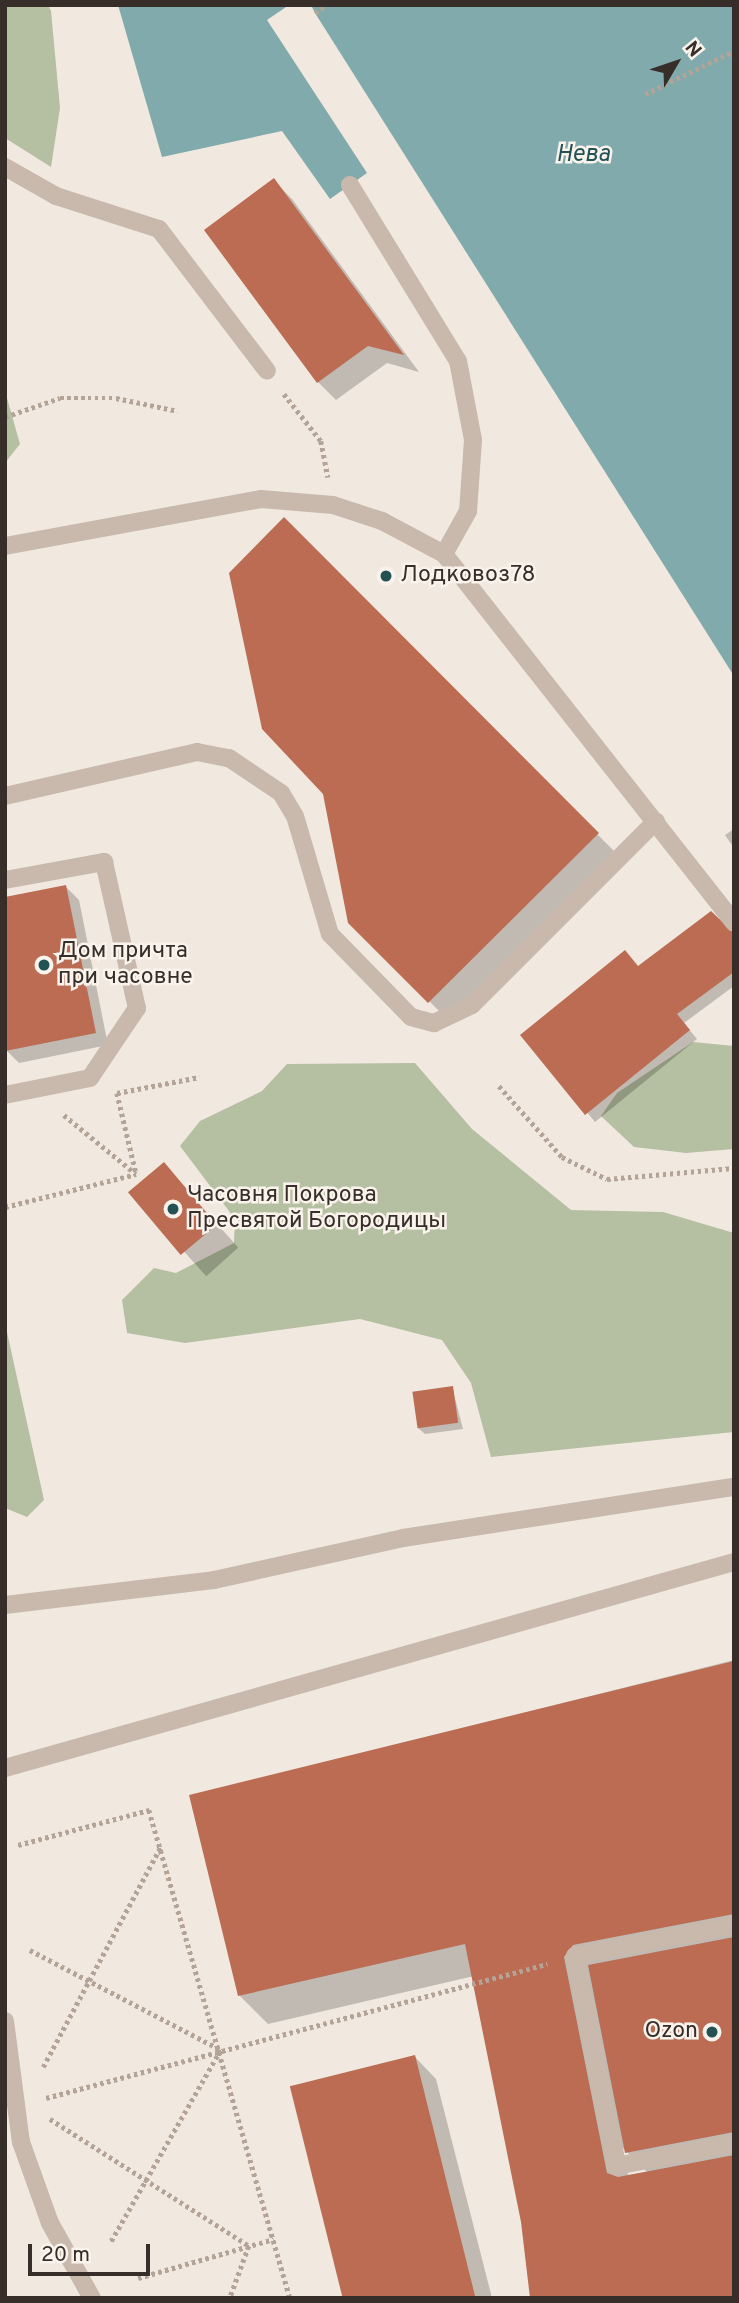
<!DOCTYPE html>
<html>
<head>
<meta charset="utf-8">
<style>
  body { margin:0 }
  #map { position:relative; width:739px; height:2303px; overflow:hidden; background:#f1e9e0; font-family:Overpass,sans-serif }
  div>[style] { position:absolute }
  .green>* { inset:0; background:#b5bfa1 }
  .water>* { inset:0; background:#81aaac }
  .shadow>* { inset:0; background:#0003; transform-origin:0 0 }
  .building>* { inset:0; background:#bb6c53; transform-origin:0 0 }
  .path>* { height:4.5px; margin-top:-2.25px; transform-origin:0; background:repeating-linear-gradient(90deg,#b4a397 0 3.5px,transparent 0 7px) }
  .minor>* { height:18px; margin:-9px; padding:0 9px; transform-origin:9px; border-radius:9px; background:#c8b9ac }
  .dots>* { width:19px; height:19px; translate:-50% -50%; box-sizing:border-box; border:4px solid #f9f3ec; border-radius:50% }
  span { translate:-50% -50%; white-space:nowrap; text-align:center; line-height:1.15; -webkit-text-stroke:5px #f9f3ec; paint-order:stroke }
  .poi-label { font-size:23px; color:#372e2a }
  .left { translate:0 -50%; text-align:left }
  .right { translate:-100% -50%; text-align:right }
  .water-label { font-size:24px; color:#235255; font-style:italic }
  .frame { position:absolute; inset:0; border:7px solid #372e2a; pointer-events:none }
  .north { position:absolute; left:641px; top:28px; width:70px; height:70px; -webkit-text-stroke:5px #f9f3ec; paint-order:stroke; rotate:51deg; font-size:19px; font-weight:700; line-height:28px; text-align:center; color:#372e2a }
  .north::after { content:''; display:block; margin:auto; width:24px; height:32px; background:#372e2a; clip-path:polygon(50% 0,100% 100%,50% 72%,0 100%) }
  .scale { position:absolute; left:28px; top:2244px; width:122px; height:32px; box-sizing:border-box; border:4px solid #372e2a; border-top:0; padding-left:9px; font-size:21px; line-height:24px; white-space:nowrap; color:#372e2a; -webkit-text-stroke:5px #f9f3ec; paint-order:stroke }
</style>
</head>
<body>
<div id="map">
  <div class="green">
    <div style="clip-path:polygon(5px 5px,48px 5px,51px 11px,60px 108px,51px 167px,5px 138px)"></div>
    <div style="clip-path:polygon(5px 391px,20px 444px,5px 463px)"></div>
    <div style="clip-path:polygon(693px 1042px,734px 1046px,734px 1149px,686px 1153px,634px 1147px,601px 1116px,617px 1093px)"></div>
    <div style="clip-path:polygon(415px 1063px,472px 1129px,571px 1210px,663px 1212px,734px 1233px,734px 1432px,491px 1457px,471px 1383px,442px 1340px,360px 1319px,185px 1343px,127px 1333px,122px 1300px,154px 1268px,176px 1273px,234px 1243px,235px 1219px,180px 1146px,200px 1121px,262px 1091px,287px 1064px)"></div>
    <div style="clip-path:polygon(5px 1323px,44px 1500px,27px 1517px,5px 1508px)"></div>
  </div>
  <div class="water">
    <div style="clip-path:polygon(118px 5px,289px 5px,267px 20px,367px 173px,330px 199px,282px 131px,162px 157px)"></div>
    <div style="clip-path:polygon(311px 5px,734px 5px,734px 676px,315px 13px)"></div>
  </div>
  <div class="shadow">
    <div style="clip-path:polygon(274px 181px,292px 199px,419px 372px,387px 363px,336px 400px,318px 382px)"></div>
    <div style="clip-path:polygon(284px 520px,615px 852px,448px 1020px,350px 922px)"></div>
    <div style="clip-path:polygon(734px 829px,734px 848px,725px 835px)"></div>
    <div style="clip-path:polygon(66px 887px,79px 900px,108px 1045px,19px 1063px,6px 1050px)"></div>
    <div style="clip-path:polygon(734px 933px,734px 986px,684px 1023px,697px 1039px,595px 1122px,523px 1035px,639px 967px)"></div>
    <div style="left:164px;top:1165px;width:111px;height:43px;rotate:48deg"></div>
    <div style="clip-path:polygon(452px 1387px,463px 1429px,425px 1434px,418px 1428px)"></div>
    <div style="clip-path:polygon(evenodd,734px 1660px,734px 2298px,523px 2222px,474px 1976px,268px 2024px,240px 1996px,192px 1796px,734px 1660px,623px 2148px,647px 2172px,628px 2175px,623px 2148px)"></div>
    <div style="clip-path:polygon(415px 2057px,436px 2079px,492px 2298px,346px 2298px)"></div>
  </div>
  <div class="building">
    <div style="clip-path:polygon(274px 178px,404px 355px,368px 346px,317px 383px,204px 230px)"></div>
    <div style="clip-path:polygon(284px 517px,599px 833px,428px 1003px,348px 923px,323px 794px,262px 729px,229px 573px)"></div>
    <div style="clip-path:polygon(66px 885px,96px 1033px,5px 1051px,5px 897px)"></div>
    <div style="clip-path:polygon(711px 911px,734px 933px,734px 972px,677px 1014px,690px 1030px,585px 1115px,520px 1035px,625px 950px,638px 966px)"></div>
    <div style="left:164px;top:1162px;width:82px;height:47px;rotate:50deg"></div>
    <div style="left:453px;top:1386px;width:37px;height:41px;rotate:82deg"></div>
    <div style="clip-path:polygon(734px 1661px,734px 1914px,573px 1945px,564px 1957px,607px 2173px,618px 2177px,734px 2155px,734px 2298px,530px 2298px,521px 2222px,465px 1944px,238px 1996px,189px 1795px)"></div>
    <div style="clip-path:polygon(734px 1937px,734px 2132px,625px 2153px,588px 1965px)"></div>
    <div style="left:415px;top:2055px;width:251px;height:129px;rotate:76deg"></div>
  </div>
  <div class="path">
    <div style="left:315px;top:13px;width:14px;rotate:-34deg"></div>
    <div style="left:645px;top:94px;width:99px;rotate:-25.8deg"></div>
    <div style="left:284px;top:394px;width:60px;rotate:51.8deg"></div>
    <div style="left:321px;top:441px;width:37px;rotate:79deg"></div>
    <div style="left:5px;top:417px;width:58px;rotate:-19.1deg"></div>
    <div style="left:60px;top:398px;width:56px"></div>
    <div style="left:116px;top:398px;width:63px;rotate:11.8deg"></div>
    <div style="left:499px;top:1086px;width:95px;rotate:48.4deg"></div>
    <div style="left:562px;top:1157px;width:50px;rotate:26.1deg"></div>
    <div style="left:607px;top:1179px;width:127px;rotate:-5deg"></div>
    <div style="left:117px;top:1093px;width:82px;rotate:76.6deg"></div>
    <div style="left:117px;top:1093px;width:84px;rotate:-11deg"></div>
    <div style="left:64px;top:1115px;width:93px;rotate:39.3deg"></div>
    <div style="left:5px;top:1207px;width:135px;rotate:-14.1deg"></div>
    <div style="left:18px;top:1845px;width:136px;rotate:-15deg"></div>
    <div style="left:149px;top:1810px;width:508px;rotate:73.88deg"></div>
    <div style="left:30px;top:1950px;width:216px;rotate:27.6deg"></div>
    <div style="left:221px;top:2050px;width:221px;rotate:119.8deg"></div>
    <div style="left:43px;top:2067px;width:251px;rotate:-61.9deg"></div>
    <div style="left:46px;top:2098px;width:519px;rotate:-14.97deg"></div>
    <div style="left:50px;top:2119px;width:236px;rotate:32.5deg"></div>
    <div style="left:249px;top:2246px;width:55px;rotate:110.1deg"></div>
    <div style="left:138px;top:2278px;width:141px;rotate:-16deg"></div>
  </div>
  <div class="minor">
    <div style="left:5px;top:167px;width:59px;rotate:29.6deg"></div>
    <div style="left:56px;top:196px;width:108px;rotate:17.8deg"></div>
    <div style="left:159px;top:229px;width:178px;rotate:52.7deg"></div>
    <div style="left:350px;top:185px;width:206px;rotate:58.5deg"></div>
    <div style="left:458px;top:361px;width:80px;rotate:79.2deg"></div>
    <div style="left:473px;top:440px;width:71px;rotate:94deg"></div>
    <div style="left:468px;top:511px;width:49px;rotate:119.2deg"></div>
    <div style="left:5px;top:546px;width:260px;rotate:-10.4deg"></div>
    <div style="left:261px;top:499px;width:72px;rotate:4.8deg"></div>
    <div style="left:333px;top:505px;width:52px;rotate:18.1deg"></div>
    <div style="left:382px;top:521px;width:70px;rotate:28deg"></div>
    <div style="left:444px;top:554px;width:469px;rotate:51.8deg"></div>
    <div style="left:5px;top:796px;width:197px;rotate:-12.9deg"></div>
    <div style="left:197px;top:752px;width:33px;rotate:11deg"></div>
    <div style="left:229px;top:758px;width:63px;rotate:33.9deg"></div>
    <div style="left:281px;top:793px;width:27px;rotate:59deg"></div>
    <div style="left:295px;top:816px;width:123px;rotate:73.5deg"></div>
    <div style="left:330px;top:934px;width:116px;rotate:45.7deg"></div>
    <div style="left:411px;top:1017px;width:24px;rotate:15deg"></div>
    <div style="left:434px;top:1023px;width:42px;rotate:-25.3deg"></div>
    <div style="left:472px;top:1005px;width:260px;rotate:-45deg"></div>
    <div style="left:5px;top:880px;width:101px;rotate:-10.3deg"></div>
    <div style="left:104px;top:862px;width:150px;rotate:77.3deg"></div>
    <div style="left:137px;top:1008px;width:84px;rotate:123.9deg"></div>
    <div style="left:90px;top:1078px;width:87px;rotate:168.7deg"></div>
    <div style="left:5px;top:1605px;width:210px;rotate:-6.8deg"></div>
    <div style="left:214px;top:1580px;width:194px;rotate:-12.5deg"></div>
    <div style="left:403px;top:1538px;width:335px;rotate:-8.8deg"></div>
    <div style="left:5px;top:1768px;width:758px;rotate:-15.78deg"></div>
    <div style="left:734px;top:1925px;width:162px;rotate:169deg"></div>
    <div style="left:575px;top:1956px;width:214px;rotate:79deg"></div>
    <div style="left:616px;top:2166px;width:120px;rotate:-11deg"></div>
    <div style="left:5px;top:2021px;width:122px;rotate:82.5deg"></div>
    <div style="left:21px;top:2142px;width:86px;rotate:70.3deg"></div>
    <div style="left:50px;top:2223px;width:86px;rotate:60.8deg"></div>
  </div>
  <div class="dots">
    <div style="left:386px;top:576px;background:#235255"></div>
    <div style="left:44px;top:965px;background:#235255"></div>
    <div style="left:173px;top:1209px;background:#235255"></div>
    <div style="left:712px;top:2032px;background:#235255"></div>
  </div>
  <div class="poi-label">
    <span class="left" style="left:400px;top:576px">Лодковоз78</span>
    <span class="left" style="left:58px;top:965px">Дом причта<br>при часовне</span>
    <span class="left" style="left:187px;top:1209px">Часовня Покрова<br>Пресвятой Богородицы</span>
    <span class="right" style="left:698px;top:2032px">Ozon</span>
  </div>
  <div class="water-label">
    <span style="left:583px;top:156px">Нева</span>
  </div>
  <div class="frame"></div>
  <div class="north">N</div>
  <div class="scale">20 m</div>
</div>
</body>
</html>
